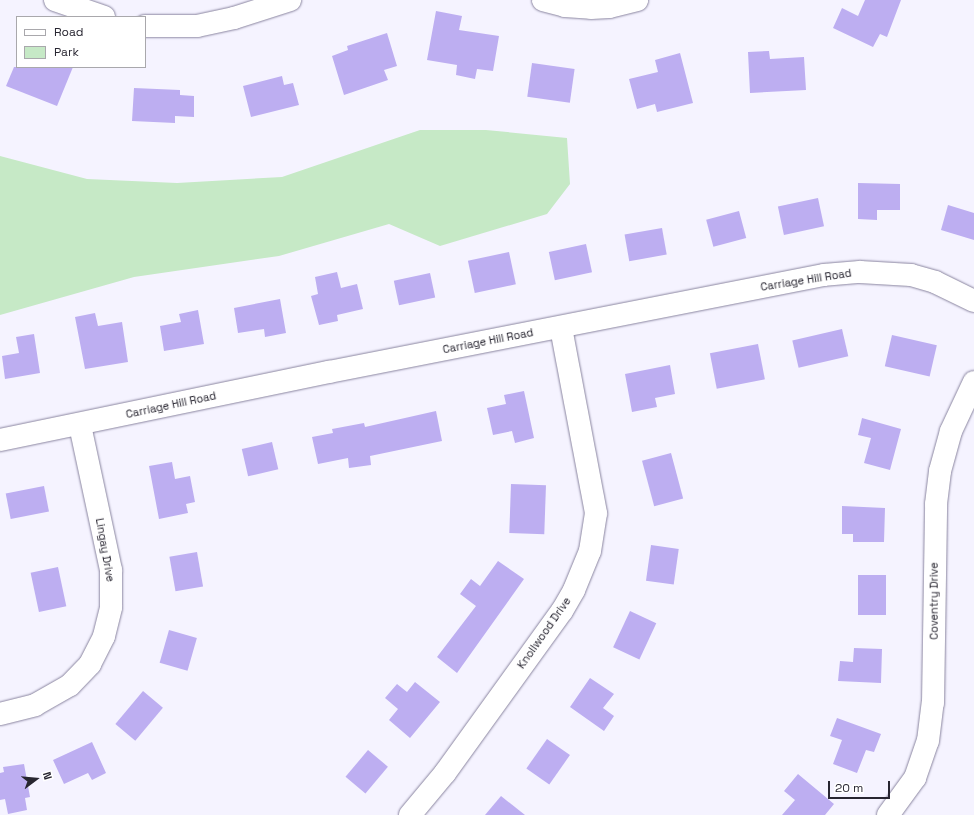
<!DOCTYPE html>
<html>
<head>
<meta charset="utf-8">
<style>
  body { margin:0 }
  #map { position:relative; width:974px; height:815px; overflow:hidden; background:#f5f3ff; font-family:"Space Grotesk",sans-serif }
  div>[style] { position:absolute }
  .green>* { inset:0; background:#c6e9c6 }
  .building>* { inset:0; background:#bdaef1; transform-origin:0 0 }
  .roads { filter:drop-shadow(0 0 1px #8a85a0) drop-shadow(0 0 1px #8a85a0) }
  .minor>* { height:22px; margin:-11px; padding:0 11px; transform-origin:11px; border-radius:11px; background:#fff }
  span { translate:-50% -50%; white-space:nowrap; text-align:center; line-height:1.15; -webkit-text-stroke:3px #fff; paint-order:stroke }
  .street-label { font-size:11px; color:#272530 }
  .legend { position:absolute; left:16px; top:16px; width:130px; height:52px; box-sizing:border-box; background:#fff; border:1px solid #a9a8ac; margin:0; padding:5px 7px; list-style:none; font-size:12px; color:#272530 }
  .legend li { display:flex; align-items:center; gap:8px; height:20px }
  .legend b { width:20px; border:1px solid #a9a8ac }
  .north { position:absolute; left:16px; top:759px; width:40px; height:40px; -webkit-text-stroke:3px #fff; paint-order:stroke; rotate:74deg; font-size:11px; font-weight:700; line-height:16px; text-align:center; color:#272530 }
  .north::after { content:''; display:block; margin:auto; width:14px; height:18px; background:#272530; clip-path:polygon(50% 0,100% 100%,50% 72%,0 100%) }
  .scale { position:absolute; left:828px; top:781px; width:62px; height:18px; box-sizing:border-box; border:2px solid #272530; border-top:0; padding-left:5px; font-size:12px; line-height:14px; white-space:nowrap; color:#272530; -webkit-text-stroke:3px #fff; paint-order:stroke }
</style>
</head>
<body>
<div id="map">
  <div class="green">
    <div style="clip-path:polygon(420px 130px,486px 130px,567px 138px,570px 184px,547px 214px,440px 246px,389px 224px,279px 256px,134px 277px,0 315px,0 156px,87px 179px,177px 183px,282px 177px)"></div>
  </div>
  <div class="building">
    <div style="clip-path:polygon(865px 0,901px 0,887px 37px,880px 34px,873px 47px,833px 28px,842px 8px,858px 16px)"></div>
    <div style="clip-path:polygon(436px 11px,462px 16px,459px 30px,499px 36px,493px 71px,477px 69px,475px 79px,456px 75px,457px 65px,427px 60px)"></div>
    <div style="clip-path:polygon(387px 33px,397px 66px,384px 70px,388px 80px,344px 95px,332px 56px,348px 50px,347px 46px)"></div>
    <div style="clip-path:polygon(769px 51px,770px 59px,804px 57px,806px 90px,750px 93px,748px 52px)"></div>
    <div style="clip-path:polygon(680px 53px,693px 103px,657px 112px,655px 104px,637px 109px,629px 79px,658px 72px,655px 60px)"></div>
    <div style="left:532px;top:63px;width:43px;height:34px;rotate:8deg"></div>
    <div style="clip-path:polygon(14px 67px,73px 67px,57px 106px,6px 86px)"></div>
    <div style="clip-path:polygon(282px 76px,284px 85px,293px 83px,299px 105px,251px 117px,243px 86px)"></div>
    <div style="clip-path:polygon(134px 88px,180px 90px,180px 95px,194px 96px,194px 117px,175px 116px,175px 123px,132px 121px)"></div>
    <div style="clip-path:polygon(858px 183px,900px 184px,900px 210px,877px 210px,877px 220px,858px 219px)"></div>
    <div style="left:818px;top:198px;width:29px;height:41px;rotate:78deg"></div>
    <div style="clip-path:polygon(948px 205px,974px 213px,974px 240px,941px 230px)"></div>
    <div style="left:739px;top:211px;width:28px;height:34px;rotate:75deg"></div>
    <div style="left:662px;top:228px;width:27px;height:38px;rotate:80deg"></div>
    <div style="left:586px;top:244px;width:29px;height:38px;rotate:78deg"></div>
    <div style="left:509px;top:252px;width:33px;height:42px;rotate:78deg"></div>
    <div style="clip-path:polygon(337px 272px,341px 288px,357px 284px,363px 309px,337px 315px,338px 321px,319px 325px,311px 296px,318px 294px,315px 277px)"></div>
    <div style="left:430px;top:273px;width:25px;height:37px;rotate:78deg"></div>
    <div style="clip-path:polygon(280px 299px,286px 333px,265px 337px,264px 329px,238px 333px,234px 308px)"></div>
    <div style="clip-path:polygon(198px 310px,204px 344px,164px 351px,160px 326px,181px 322px,179px 314px)"></div>
    <div style="clip-path:polygon(95px 313px,98px 326px,122px 322px,128px 362px,85px 369px,75px 317px)"></div>
    <div style="left:842px;top:329px;width:28px;height:51px;rotate:77deg"></div>
    <div style="clip-path:polygon(34px 334px,40px 373px,5px 379px,2px 356px,19px 353px,16px 337px)"></div>
    <div style="left:892px;top:335px;width:46px;height:32px;rotate:13deg"></div>
    <div style="left:758px;top:344px;width:36px;height:49px;rotate:79deg"></div>
    <div style="clip-path:polygon(670px 365px,675px 394px,655px 398px,657px 407px,632px 412px,625px 374px)"></div>
    <div style="clip-path:polygon(524px 391px,534px 438px,515px 443px,512px 431px,493px 435px,487px 408px,506px 404px,504px 395px)"></div>
    <div style="clip-path:polygon(436px 411px,442px 441px,370px 456px,371px 465px,349px 468px,348px 458px,318px 464px,312px 437px,333px 433px,332px 429px,364px 423px,365px 427px)"></div>
    <div style="clip-path:polygon(862px 418px,901px 429px,890px 470px,864px 463px,871px 438px,858px 435px)"></div>
    <div style="left:272px;top:442px;width:28px;height:31px;rotate:77deg"></div>
    <div style="left:671px;top:453px;width:47px;height:30px;rotate:75deg"></div>
    <div style="clip-path:polygon(172px 462px,175px 479px,190px 476px,195px 502px,186px 504px,188px 513px,159px 519px,149px 466px)"></div>
    <div style="left:511px;top:484px;width:35px;height:49px;rotate:2deg"></div>
    <div style="left:44px;top:486px;width:26px;height:39px;rotate:79deg"></div>
    <div style="clip-path:polygon(842px 506px,885px 508px,884px 542px,853px 542px,853px 534px,842px 534px)"></div>
    <div style="left:651px;top:545px;width:28px;height:36px;rotate:8deg"></div>
    <div style="left:197px;top:552px;width:35px;height:28px;rotate:80deg"></div>
    <div style="clip-path:polygon(498px 561px,524px 579px,457px 673px,437px 657px,476px 606px,460px 594px,471px 579px,480px 586px)"></div>
    <div style="left:58px;top:567px;width:40px;height:28px;rotate:78deg"></div>
    <div style="left:858px;top:575px;width:28px;height:40px"></div>
    <div style="left:630px;top:611px;width:29px;height:40px;rotate:25deg"></div>
    <div style="left:169px;top:630px;width:29px;height:34px;rotate:16deg"></div>
    <div style="clip-path:polygon(854px 648px,882px 649px,881px 683px,838px 681px,840px 661px,853px 662px)"></div>
    <div style="clip-path:polygon(590px 678px,614px 694px,603px 708px,614px 716px,604px 731px,570px 707px)"></div>
    <div style="clip-path:polygon(415px 682px,440px 702px,410px 738px,389px 720px,398px 709px,385px 698px,397px 684px,407px 692px)"></div>
    <div style="left:143px;top:691px;width:26px;height:43px;rotate:40deg"></div>
    <div style="clip-path:polygon(837px 718px,881px 734px,874px 752px,866px 750px,857px 773px,833px 764px,842px 740px,830px 736px)"></div>
    <div style="left:547px;top:739px;width:28px;height:36px;rotate:35deg"></div>
    <div style="clip-path:polygon(92px 742px,106px 773px,92px 780px,88px 773px,64px 784px,53px 760px)"></div>
    <div style="left:368px;top:750px;width:26px;height:35px;rotate:40deg"></div>
    <div style="clip-path:polygon(24px 764px,30px 797px,25px 798px,27px 810px,8px 814px,5px 799px,0 800px,0 773px,4px 772px,3px 767px)"></div>
    <div style="clip-path:polygon(798px 774px,834px 804px,825px 815px,782px 815px,795px 800px,784px 791px)"></div>
    <div style="clip-path:polygon(501px 796px,525px 815px,485px 815px)"></div>
  </div>
  <div class="roads">
    <div class="minor">
      <div style="left:55px;top:0;width:52px;rotate:19.1deg"></div>
      <div style="left:543px;top:0;width:23px;rotate:15deg"></div>
      <div style="left:565px;top:6px;width:26px;rotate:4deg"></div>
      <div style="left:591px;top:8px;width:18px;rotate:-3deg"></div>
      <div style="left:609px;top:7px;width:29px;rotate:-14deg"></div>
      <div style="left:145px;top:26px;width:52px"></div>
      <div style="left:197px;top:26px;width:38px;rotate:-12deg"></div>
      <div style="left:234px;top:18px;width:59px;rotate:-17.8deg"></div>
      <div style="left:0;top:440px;width:336px;rotate:-11.7deg"></div>
      <div style="left:329px;top:372px;width:504px;rotate:-11.09deg"></div>
      <div style="left:824px;top:275px;width:36px;rotate:-5deg"></div>
      <div style="left:860px;top:272px;width:51px;rotate:3.4deg"></div>
      <div style="left:911px;top:275px;width:25px;rotate:16deg"></div>
      <div style="left:935px;top:282px;width:43px;rotate:26deg"></div>
      <div style="left:0;top:714px;width:36px;rotate:-14deg"></div>
      <div style="left:35px;top:705px;width:40px;rotate:-29.7deg"></div>
      <div style="left:70px;top:685px;width:29px;rotate:-46deg"></div>
      <div style="left:90px;top:664px;width:31px;rotate:-63deg"></div>
      <div style="left:104px;top:636px;width:30px;rotate:-76deg"></div>
      <div style="left:111px;top:607px;width:37px;rotate:-90deg"></div>
      <div style="left:111px;top:570px;width:148px;rotate:-102.1deg"></div>
      <div style="left:410px;top:815px;width:55px;rotate:-50.2deg"></div>
      <div style="left:445px;top:773px;width:200px;rotate:-54.2deg"></div>
      <div style="left:562px;top:611px;width:24px;rotate:-60deg"></div>
      <div style="left:574px;top:590px;width:42px;rotate:-67.7deg"></div>
      <div style="left:590px;top:551px;width:38px;rotate:-81deg"></div>
      <div style="left:596px;top:513px;width:189px;rotate:-100.7deg"></div>
      <div style="left:888px;top:815px;width:46px;rotate:-53.9deg"></div>
      <div style="left:915px;top:778px;width:39px;rotate:-71deg"></div>
      <div style="left:928px;top:741px;width:38px;rotate:-83deg"></div>
      <div style="left:933px;top:703px;width:199px;rotate:-89.1deg"></div>
      <div style="left:936px;top:504px;width:33px;rotate:-83deg"></div>
      <div style="left:940px;top:471px;width:41px;rotate:-74.6deg"></div>
      <div style="left:951px;top:431px;width:54px;rotate:-64.9deg"></div>
    </div>
  </div>
  <div class="street-label">
    <span style="left:806px;top:280px;rotate:-9deg">Carriage Hill Road</span>
    <span style="left:488px;top:341px;rotate:-11deg">Carriage Hill Road</span>
    <span style="left:171px;top:405px;rotate:-12deg">Carriage Hill Road</span>
    <span style="left:105px;top:550px;rotate:80deg">Lingay Drive</span>
    <span style="left:934px;top:601px;rotate:-90deg">Coventry Drive</span>
    <span style="left:544px;top:633px;rotate:-55deg">Knollwood Drive</span>
  </div>
  <ul class="legend">
  <li><b style="height:5px;background:#fff"></b>Road</li>
  <li><b style="height:11px;background:#c6e9c6"></b>Park</li>
  </ul>
  <div class="north">N</div>
  <div class="scale">20 m</div>
</div>
</body>
</html>
